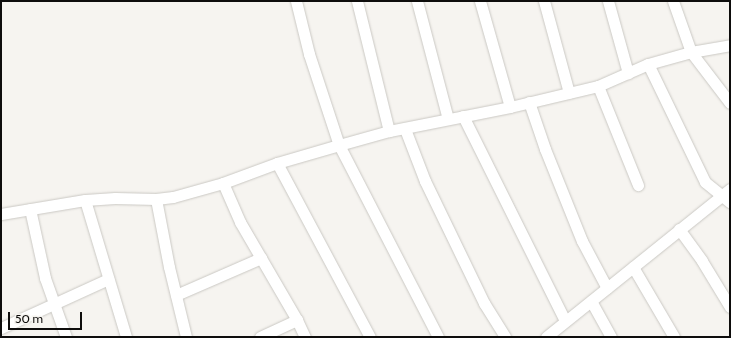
<!DOCTYPE html>
<html>
<head>
<meta charset="utf-8">
<style>
  body { margin:0 }
  #map { position:relative; width:731px; height:338px; overflow:hidden; background:#f6f4f0; font-family:Cabin,sans-serif }
  div>[style] { position:absolute }
  .roads { filter:drop-shadow(0 0 1px #cac8c3) drop-shadow(0 0 1px #cac8c3) }
  .minor>* { height:11px; margin:-5.5px; padding:0 5.5px; transform-origin:5.5px; border-radius:5.5px; background:#fff }
  span { translate:-50% -50%; white-space:nowrap; text-align:center; line-height:1.15; -webkit-text-stroke:3px #f6f4f0; paint-order:stroke }
  .frame { position:absolute; inset:0; border:2px solid #0e0d0c; pointer-events:none }
  .scale { position:absolute; left:8px; top:312px; width:74px; height:18px; box-sizing:border-box; border:2px solid #0e0d0c; border-top:0; padding-left:5px; font-size:12px; line-height:14px; white-space:nowrap; color:#0e0d0c; -webkit-text-stroke:3px #f6f4f0; paint-order:stroke }
</style>
</head>
<body>
<div id="map">
  <div class="roads">
    <div class="minor">
      <div style="left:296px;top:1px;width:55px;rotate:76.2deg"></div>
      <div style="left:309px;top:54px;width:96px;rotate:71.8deg"></div>
      <div style="left:339px;top:145px;width:216px;rotate:62.7deg"></div>
      <div style="left:357px;top:1px;width:134px;rotate:76.2deg"></div>
      <div style="left:417px;top:1px;width:122px;rotate:75.3deg"></div>
      <div style="left:480px;top:1px;width:110px;rotate:74.2deg"></div>
      <div style="left:544px;top:1px;width:95px;rotate:74.8deg"></div>
      <div style="left:608px;top:1px;width:75px;rotate:74.5deg"></div>
      <div style="left:673px;top:1px;width:54px;rotate:70.6deg"></div>
      <div style="left:691px;top:52px;width:64px;rotate:52.6deg"></div>
      <div style="left:648px;top:64px;width:131px;rotate:64.2deg"></div>
      <div style="left:705px;top:182px;width:32px;rotate:39deg"></div>
      <div style="left:598px;top:86px;width:107px;rotate:68deg"></div>
      <div style="left:529px;top:102px;width:50px;rotate:71.2deg"></div>
      <div style="left:545px;top:149px;width:99px;rotate:68.1deg"></div>
      <div style="left:582px;top:241px;width:53px;rotate:62deg"></div>
      <div style="left:463px;top:116px;width:229px;rotate:63.5deg"></div>
      <div style="left:405px;top:129px;width:56px;rotate:69deg"></div>
      <div style="left:425px;top:181px;width:136px;rotate:64.2deg"></div>
      <div style="left:484px;top:303px;width:40px;rotate:58deg"></div>
      <div style="left:277px;top:163px;width:197px;rotate:61.9deg"></div>
      <div style="left:223px;top:183px;width:43px;rotate:66.4deg"></div>
      <div style="left:240px;top:222px;width:113px;rotate:59.8deg"></div>
      <div style="left:156px;top:199px;width:69px;rotate:79.2deg"></div>
      <div style="left:169px;top:267px;width:72px;rotate:76.3deg"></div>
      <div style="left:85px;top:200px;width:143px;rotate:73.3deg"></div>
      <div style="left:30px;top:209px;width:71px;rotate:77.7deg"></div>
      <div style="left:45px;top:278px;width:63px;rotate:70.4deg"></div>
      <div style="left:1px;top:214px;width:85px;rotate:-9.5deg"></div>
      <div style="left:85px;top:200px;width:30px;rotate:-4deg"></div>
      <div style="left:115px;top:198px;width:41px;rotate:1.4deg"></div>
      <div style="left:156px;top:199px;width:17px;rotate:-7deg"></div>
      <div style="left:173px;top:197px;width:52px;rotate:-15.6deg"></div>
      <div style="left:223px;top:183px;width:58px;rotate:-20.3deg"></div>
      <div style="left:277px;top:163px;width:65px;rotate:-16.2deg"></div>
      <div style="left:339px;top:145px;width:52px;rotate:-15.6deg"></div>
      <div style="left:389px;top:131px;width:123px;rotate:-11.2deg"></div>
      <div style="left:510px;top:107px;width:90px;rotate:-13.4deg"></div>
      <div style="left:598px;top:86px;width:55px;rotate:-23.7deg"></div>
      <div style="left:648px;top:64px;width:45px;rotate:-15.6deg"></div>
      <div style="left:691px;top:52px;width:40px;rotate:-10deg"></div>
      <div style="left:679px;top:229px;width:39px;rotate:54deg"></div>
      <div style="left:702px;top:261px;width:54px;rotate:58.7deg"></div>
      <div style="left:633px;top:267px;width:81px;rotate:59.6deg"></div>
      <div style="left:176px;top:295px;width:93px;rotate:-23.5deg"></div>
      <div style="left:591px;top:301px;width:41px;rotate:60.9deg"></div>
      <div style="left:1px;top:328px;width:118px;rotate:-24.6deg"></div>
      <div style="left:260px;top:337px;width:41px;rotate:-24.7deg"></div>
      <div style="left:297px;top:320px;width:19px;rotate:65deg"></div>
      <div style="left:546px;top:337px;width:236px;rotate:-38.8deg"></div>
    </div>
  </div>
  <div class="frame"></div>
  <div class="scale">50 m</div>
</div>
</body>
</html>
